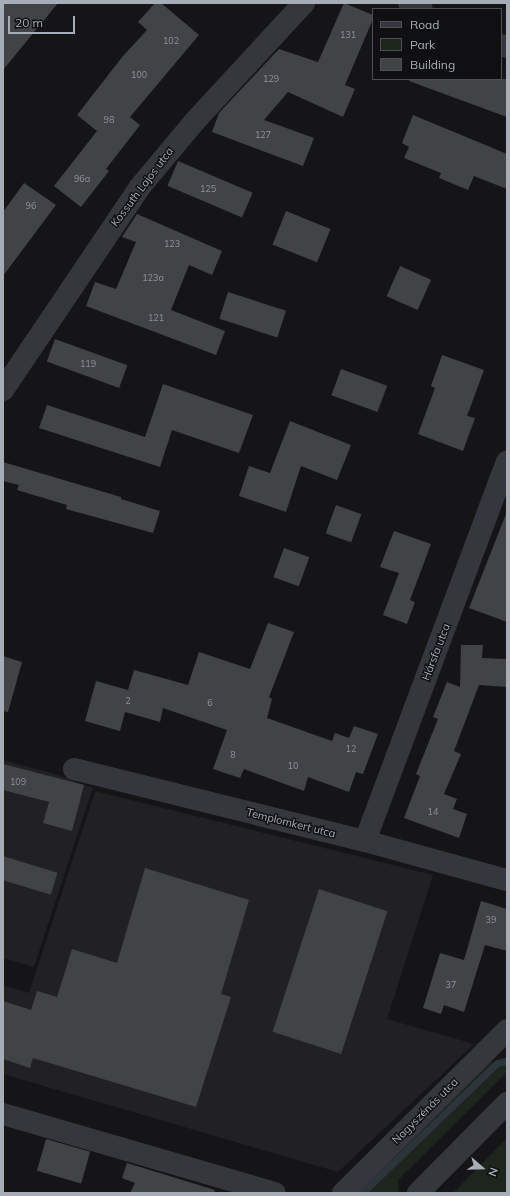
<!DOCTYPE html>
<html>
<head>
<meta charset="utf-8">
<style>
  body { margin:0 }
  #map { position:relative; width:510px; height:1196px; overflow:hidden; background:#151517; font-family:Mulish,sans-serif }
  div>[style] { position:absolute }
  .built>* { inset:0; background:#212124 }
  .green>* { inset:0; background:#1d251d }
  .stream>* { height:7px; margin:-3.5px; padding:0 3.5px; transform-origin:3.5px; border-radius:3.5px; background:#2b353b }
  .building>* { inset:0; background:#414347; transform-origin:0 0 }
  .minor>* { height:22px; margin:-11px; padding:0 11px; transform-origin:11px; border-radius:11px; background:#36373c }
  span { translate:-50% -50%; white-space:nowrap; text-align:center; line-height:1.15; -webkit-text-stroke:3px #101012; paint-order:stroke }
  .number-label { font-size:9px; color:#8e929b }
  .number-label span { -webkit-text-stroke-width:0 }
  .street-label { font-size:11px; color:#a7adb7 }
  .frame { position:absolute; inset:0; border:4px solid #a7adb7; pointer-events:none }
  .legend { position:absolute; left:372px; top:8px; width:130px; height:72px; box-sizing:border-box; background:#101012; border:1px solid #4c4f54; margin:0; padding:5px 7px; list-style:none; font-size:12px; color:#a7adb7 }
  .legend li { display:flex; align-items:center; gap:8px; height:20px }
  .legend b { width:20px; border:1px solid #4c4f54 }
  .north { position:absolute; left:462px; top:1148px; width:40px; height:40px; -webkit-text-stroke:3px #101012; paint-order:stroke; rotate:110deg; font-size:11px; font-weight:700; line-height:16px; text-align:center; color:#a7adb7 }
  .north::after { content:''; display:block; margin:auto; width:14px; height:18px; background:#a7adb7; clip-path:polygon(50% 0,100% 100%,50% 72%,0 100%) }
  .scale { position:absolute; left:8px; top:16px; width:67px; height:18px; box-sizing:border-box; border:2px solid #a7adb7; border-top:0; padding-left:5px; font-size:12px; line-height:14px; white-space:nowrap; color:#a7adb7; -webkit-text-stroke:3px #101012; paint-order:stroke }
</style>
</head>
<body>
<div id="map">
  <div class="built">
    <div style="clip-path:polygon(3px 760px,55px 774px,93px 788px,34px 967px,3px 958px)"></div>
    <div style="clip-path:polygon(95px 791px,433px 875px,387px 1019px,474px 1044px,338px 1172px,3px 1074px,3px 985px,29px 993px)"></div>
  </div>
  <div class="green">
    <div style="clip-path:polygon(489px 1062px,507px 1062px,507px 1085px,505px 1074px,398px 1180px,399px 1193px,357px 1193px)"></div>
    <div style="clip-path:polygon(507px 1138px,507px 1193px,453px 1193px)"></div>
  </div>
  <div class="stream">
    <div style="left:362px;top:1193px;width:187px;rotate:-43.9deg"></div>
    <div style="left:497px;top:1063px;width:9px;rotate:-13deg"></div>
  </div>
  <div class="building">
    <div style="clip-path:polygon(3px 3px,58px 3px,3px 70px)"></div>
    <div style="clip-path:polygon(155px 3px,161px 3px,199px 35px,130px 117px,140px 125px,106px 169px,109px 171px,81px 207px,54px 186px,97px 131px,77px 115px,123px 56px,147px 30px,138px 22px)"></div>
    <div style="clip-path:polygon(344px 3px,373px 15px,373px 19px,345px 85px,355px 89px,343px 117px,288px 92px,264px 120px,314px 138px,303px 166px,212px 132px,219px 113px,279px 49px,318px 62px)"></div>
    <div style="clip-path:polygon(409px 79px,507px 79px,507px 117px,409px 81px)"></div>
    <div style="clip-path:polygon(413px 115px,507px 154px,507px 189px,474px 176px,468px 190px,439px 178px,441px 173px,404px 158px,409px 147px,402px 143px)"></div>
    <div style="left:178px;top:161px;width:81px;height:27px;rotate:23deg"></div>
    <div style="clip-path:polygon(24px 183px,56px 205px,3px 276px,3px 212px)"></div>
    <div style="left:286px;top:211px;width:48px;height:36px;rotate:22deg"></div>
    <div style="clip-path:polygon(137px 214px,222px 251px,212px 275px,189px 265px,171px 310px,225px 331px,216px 355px,86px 306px,95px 282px,116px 289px,136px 242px,122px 237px)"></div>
    <div style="left:400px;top:266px;width:34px;height:33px;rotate:24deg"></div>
    <div style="left:228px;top:292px;width:61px;height:28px;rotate:18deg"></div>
    <div style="left:55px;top:339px;width:77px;height:24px;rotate:20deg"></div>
    <div style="clip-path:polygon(442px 355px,484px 370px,467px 416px,475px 418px,463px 451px,418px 434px,435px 388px,431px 386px)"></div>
    <div style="left:341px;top:369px;width:49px;height:28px;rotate:20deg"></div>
    <div style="clip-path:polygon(163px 384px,253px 415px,239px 453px,172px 430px,160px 467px,39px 428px,47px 405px,145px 437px)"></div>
    <div style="clip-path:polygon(290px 421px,351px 445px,337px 480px,301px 466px,286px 512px,239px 496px,249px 466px,270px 473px)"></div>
    <div style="clip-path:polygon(3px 462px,121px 497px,121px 499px,160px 511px,153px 533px,66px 509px,67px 505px,17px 490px,19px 485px,3px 481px)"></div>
    <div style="left:336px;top:505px;width:27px;height:30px;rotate:20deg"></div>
    <div style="clip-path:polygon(506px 514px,507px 514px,507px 622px,469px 608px)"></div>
    <div style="clip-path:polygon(394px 531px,431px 544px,410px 600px,415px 602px,407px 624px,383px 615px,399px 573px,380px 567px)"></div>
    <div style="left:284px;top:548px;width:27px;height:31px;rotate:20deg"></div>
    <div style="clip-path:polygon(268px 623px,294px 632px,269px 697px,272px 699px,267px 718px,332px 741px,335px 733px,349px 738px,354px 726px,378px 734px,363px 774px,356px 772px,349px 792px,308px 777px,304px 791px,244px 769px,240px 778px,213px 769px,227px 730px,163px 708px,160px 722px,125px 712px,120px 731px,85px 721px,96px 681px,128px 690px,134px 670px,188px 685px,199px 652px,250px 669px)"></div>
    <div style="clip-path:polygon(461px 645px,483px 645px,482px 658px,507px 659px,507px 687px,479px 685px,454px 751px,461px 754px,444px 794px,457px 799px,453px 809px,467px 814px,459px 838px,404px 818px,420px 776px,416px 774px,438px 719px,433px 717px,447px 682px,460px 687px)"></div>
    <div style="clip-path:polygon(3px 656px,22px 662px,8px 712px,3px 711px)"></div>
    <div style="clip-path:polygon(3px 764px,84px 785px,72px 831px,43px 823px,49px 802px,3px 790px)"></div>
    <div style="left:3px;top:856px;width:57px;height:23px;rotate:17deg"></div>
    <div style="clip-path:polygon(145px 868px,249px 900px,221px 994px,231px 997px,196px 1107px,33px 1058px,30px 1068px,3px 1059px,3px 1001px,31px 1010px,37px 991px,57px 997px,72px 949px,117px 963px)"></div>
    <div style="left:319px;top:889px;width:72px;height:150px;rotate:18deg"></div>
    <div style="clip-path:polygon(481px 901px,507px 909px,507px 951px,485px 945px,464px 1012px,444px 1005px,441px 1014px,423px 1008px,440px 953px,464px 960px)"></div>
    <div style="left:46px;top:1139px;width:46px;height:33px;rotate:16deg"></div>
    <div style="clip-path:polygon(127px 1163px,215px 1190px,214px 1193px,130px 1193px,135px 1183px,122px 1178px)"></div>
  </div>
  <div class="minor">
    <div style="left:409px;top:3px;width:14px;rotate:25deg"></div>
    <div style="left:501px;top:45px;width:6px;rotate:18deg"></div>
    <div style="left:3px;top:390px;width:244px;rotate:-56deg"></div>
    <div style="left:139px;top:188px;width:87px;rotate:-50.1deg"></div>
    <div style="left:195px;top:121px;width:161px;rotate:-47.3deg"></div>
    <div style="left:74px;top:769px;width:300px;rotate:13.9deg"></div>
    <div style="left:365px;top:841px;width:147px;rotate:15.4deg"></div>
    <div style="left:365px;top:841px;width:405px;rotate:-69.5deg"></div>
    <div style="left:3px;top:1114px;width:283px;rotate:16.2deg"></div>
    <div style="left:343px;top:1193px;width:231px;rotate:-44.8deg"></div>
    <div style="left:418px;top:1193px;width:127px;rotate:-45.3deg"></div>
  </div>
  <div class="number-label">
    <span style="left:348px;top:35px">131</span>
    <span style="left:171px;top:41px">102</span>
    <span style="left:139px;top:75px">100</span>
    <span style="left:271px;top:79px">129</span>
    <span style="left:109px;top:120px">98</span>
    <span style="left:263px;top:135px">127</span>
    <span style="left:82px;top:179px">96a</span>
    <span style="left:208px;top:189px">125</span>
    <span style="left:31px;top:206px">96</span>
    <span style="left:172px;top:244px">123</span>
    <span style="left:153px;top:278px">123a</span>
    <span style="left:156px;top:318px">121</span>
    <span style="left:88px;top:364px">119</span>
    <span style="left:128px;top:701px">2</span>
    <span style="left:210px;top:703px">6</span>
    <span style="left:351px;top:749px">12</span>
    <span style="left:233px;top:755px">8</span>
    <span style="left:293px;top:766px">10</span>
    <span style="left:18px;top:782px">109</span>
    <span style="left:433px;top:812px">14</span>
    <span style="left:491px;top:920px">39</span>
    <span style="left:451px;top:985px">37</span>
  </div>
  <div class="street-label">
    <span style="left:142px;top:187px;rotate:-53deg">Kossuth Lajos utca</span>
    <span style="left:436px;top:652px;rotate:-69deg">Hársfa utca</span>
    <span style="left:291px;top:823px;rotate:14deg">Templomkert utca</span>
    <span style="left:425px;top:1111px;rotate:-45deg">Nagyszénás utca</span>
  </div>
  <div class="frame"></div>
  <ul class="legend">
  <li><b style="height:5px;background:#36373c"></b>Road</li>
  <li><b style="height:11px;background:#1d251d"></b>Park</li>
  <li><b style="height:11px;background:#414347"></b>Building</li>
  </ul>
  <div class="north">N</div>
  <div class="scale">20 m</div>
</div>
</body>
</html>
